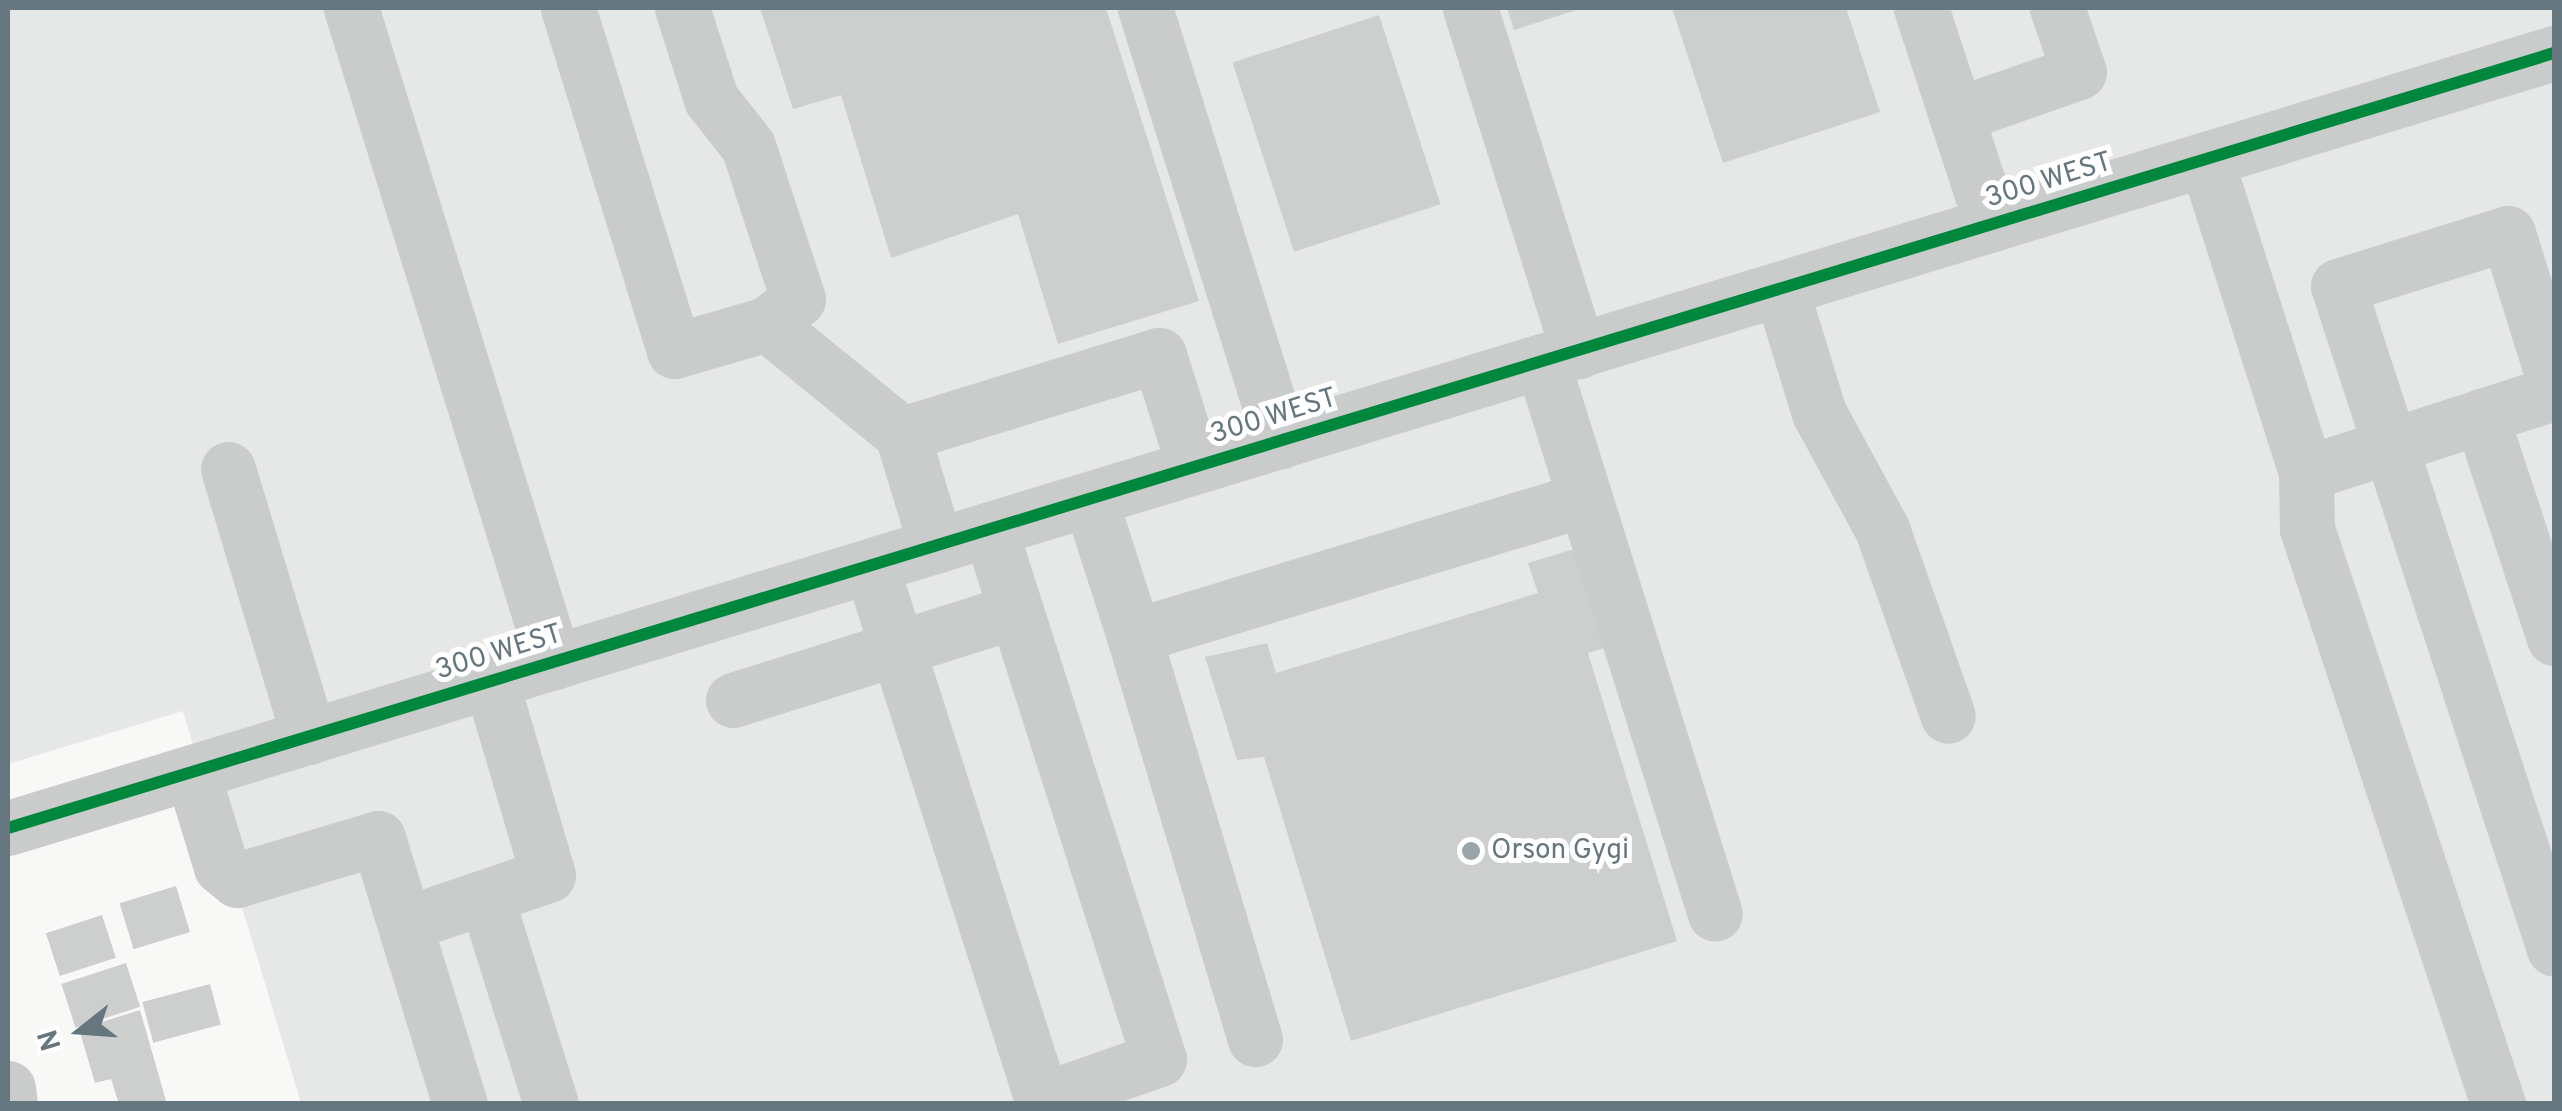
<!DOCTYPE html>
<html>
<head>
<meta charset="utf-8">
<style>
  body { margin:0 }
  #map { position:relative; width:2562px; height:1111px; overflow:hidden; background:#f8f8f7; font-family:Overpass,sans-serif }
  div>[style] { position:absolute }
  .built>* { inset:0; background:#e6e8e7 }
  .building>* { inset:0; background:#cdcfcf; transform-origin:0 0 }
  .minor>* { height:55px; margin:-27.5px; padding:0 27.5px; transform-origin:27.5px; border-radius:27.5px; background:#cacccc }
  .cycleway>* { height:12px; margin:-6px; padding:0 6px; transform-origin:6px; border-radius:6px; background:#00873e }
  .dots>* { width:28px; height:28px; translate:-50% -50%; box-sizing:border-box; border:5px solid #fff; border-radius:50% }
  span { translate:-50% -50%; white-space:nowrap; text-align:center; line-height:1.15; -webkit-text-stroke:10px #fff; paint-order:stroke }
  .street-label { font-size:28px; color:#66767e }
  .poi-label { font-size:28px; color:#66767e }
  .left { translate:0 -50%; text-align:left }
  .frame { position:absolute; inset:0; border:10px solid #66767e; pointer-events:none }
  .north { position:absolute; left:30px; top:981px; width:100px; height:100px; -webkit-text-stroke:8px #fff; paint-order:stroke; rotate:253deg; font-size:28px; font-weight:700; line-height:40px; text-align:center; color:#66767e }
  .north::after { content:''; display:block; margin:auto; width:35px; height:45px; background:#66767e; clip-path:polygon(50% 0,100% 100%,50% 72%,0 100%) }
</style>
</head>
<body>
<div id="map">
  <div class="built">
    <div style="clip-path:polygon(8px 8px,2554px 8px,2554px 1103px,301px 1103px,183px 711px,8px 764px)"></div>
  </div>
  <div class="building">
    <div style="clip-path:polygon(760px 8px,1106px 8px,1199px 301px,1058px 344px,1018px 214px,891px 258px,841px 95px,793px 109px)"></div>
    <div style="clip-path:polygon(1507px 8px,1583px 8px,1514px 30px)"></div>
    <div style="clip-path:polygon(1672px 8px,1846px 8px,1880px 112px,1723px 163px)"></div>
    <div style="left:1379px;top:15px;width:199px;height:154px;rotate:72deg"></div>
    <div style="clip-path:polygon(1584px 546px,1614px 645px,1588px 653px,1677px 941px,1351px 1041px,1264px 757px,1237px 760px,1205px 657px,1267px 643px,1276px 673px,1538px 593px,1528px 563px)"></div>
    <div style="left:176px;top:886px;width:48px;height:59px;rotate:73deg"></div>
    <div style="left:102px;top:915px;width:45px;height:59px;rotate:72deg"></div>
    <div style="left:126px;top:963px;width:46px;height:68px;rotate:72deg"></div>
    <div style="left:210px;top:984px;width:42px;height:70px;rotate:75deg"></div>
    <div style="clip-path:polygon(140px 1010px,167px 1104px,119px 1104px,111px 1079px,95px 1083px,79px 1029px)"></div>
  </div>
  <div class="minor">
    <div style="left:351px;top:8px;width:685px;rotate:72.76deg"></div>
    <div style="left:568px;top:8px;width:359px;rotate:72.8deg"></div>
    <div style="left:674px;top:351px;width:97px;rotate:-16.2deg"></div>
    <div style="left:767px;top:324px;width:174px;rotate:39.2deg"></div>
    <div style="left:902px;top:434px;width:117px;rotate:73.1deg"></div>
    <div style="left:682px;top:8px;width:96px;rotate:72.3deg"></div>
    <div style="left:711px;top:99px;width:60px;rotate:51.8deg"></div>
    <div style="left:748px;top:146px;width:161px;rotate:71.9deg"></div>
    <div style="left:798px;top:299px;width:40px;rotate:141deg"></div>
    <div style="left:1145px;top:8px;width:454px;rotate:72.6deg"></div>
    <div style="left:1470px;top:8px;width:360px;rotate:72.5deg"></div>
    <div style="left:1921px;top:8px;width:228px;rotate:71.9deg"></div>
    <div style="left:1956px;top:115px;width:130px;rotate:-19.3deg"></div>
    <div style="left:2079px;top:72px;width:68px;rotate:-109deg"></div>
    <div style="left:2206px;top:159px;width:330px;rotate:72.3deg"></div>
    <div style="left:2306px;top:473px;width:56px;rotate:89deg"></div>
    <div style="left:2307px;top:529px;width:606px;rotate:71.62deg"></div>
    <div style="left:1781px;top:289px;width:130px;rotate:73deg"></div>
    <div style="left:1819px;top:413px;width:132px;rotate:61.5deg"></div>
    <div style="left:1882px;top:529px;width:198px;rotate:70.6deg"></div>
    <div style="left:1542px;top:361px;width:579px;rotate:72.63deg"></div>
    <div style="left:2554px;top:381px;width:155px;rotate:-107.3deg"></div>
    <div style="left:2508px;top:233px;width:178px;rotate:162.7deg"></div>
    <div style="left:2338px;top:286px;width:697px;rotate:71.95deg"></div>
    <div style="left:2481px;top:416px;width:234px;rotate:71.8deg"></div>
    <div style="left:902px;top:434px;width:269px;rotate:-17.1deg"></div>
    <div style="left:1159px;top:355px;width:117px;rotate:72.6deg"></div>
    <div style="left:228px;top:469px;width:280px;rotate:73.2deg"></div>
    <div style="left:2306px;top:473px;width:261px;rotate:-17.9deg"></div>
    <div style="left:1090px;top:499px;width:144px;rotate:72.2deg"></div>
    <div style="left:1134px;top:636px;width:471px;rotate:-16.9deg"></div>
    <div style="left:871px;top:566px;width:561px;rotate:72.24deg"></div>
    <div style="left:1042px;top:1100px;width:124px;rotate:-19.3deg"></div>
    <div style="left:1159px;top:1059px;width:556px;rotate:-107.69deg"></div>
    <div style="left:1134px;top:636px;width:421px;rotate:73.3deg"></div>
    <div style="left:733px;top:700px;width:296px;rotate:-17.5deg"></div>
    <div style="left:192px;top:772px;width:99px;rotate:73deg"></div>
    <div style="left:221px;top:867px;width:21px;rotate:39deg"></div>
    <div style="left:237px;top:880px;width:147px;rotate:-16.6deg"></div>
    <div style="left:378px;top:838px;width:278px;rotate:72.9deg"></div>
    <div style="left:8px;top:828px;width:2661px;rotate:-16.93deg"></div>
    <div style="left:486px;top:897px;width:217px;rotate:72.6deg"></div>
    <div style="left:405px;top:924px;width:151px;rotate:-18.9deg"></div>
    <div style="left:548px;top:875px;width:202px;rotate:-106.4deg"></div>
    <div style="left:8px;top:1088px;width:16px;rotate:83deg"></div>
  </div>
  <div class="cycleway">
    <div style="left:8px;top:828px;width:2661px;rotate:-16.93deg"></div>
  </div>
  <div class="dots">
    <div style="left:1471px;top:851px;background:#99a4a8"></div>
  </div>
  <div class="street-label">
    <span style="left:2049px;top:181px;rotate:-17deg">300 WEST</span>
    <span style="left:1274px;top:417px;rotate:-17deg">300 WEST</span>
    <span style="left:499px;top:653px;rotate:-17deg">300 WEST</span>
  </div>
  <div class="poi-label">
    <span class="left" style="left:1491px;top:851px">Orson Gygi</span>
  </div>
  <div class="frame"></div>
  <div class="north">N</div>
</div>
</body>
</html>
